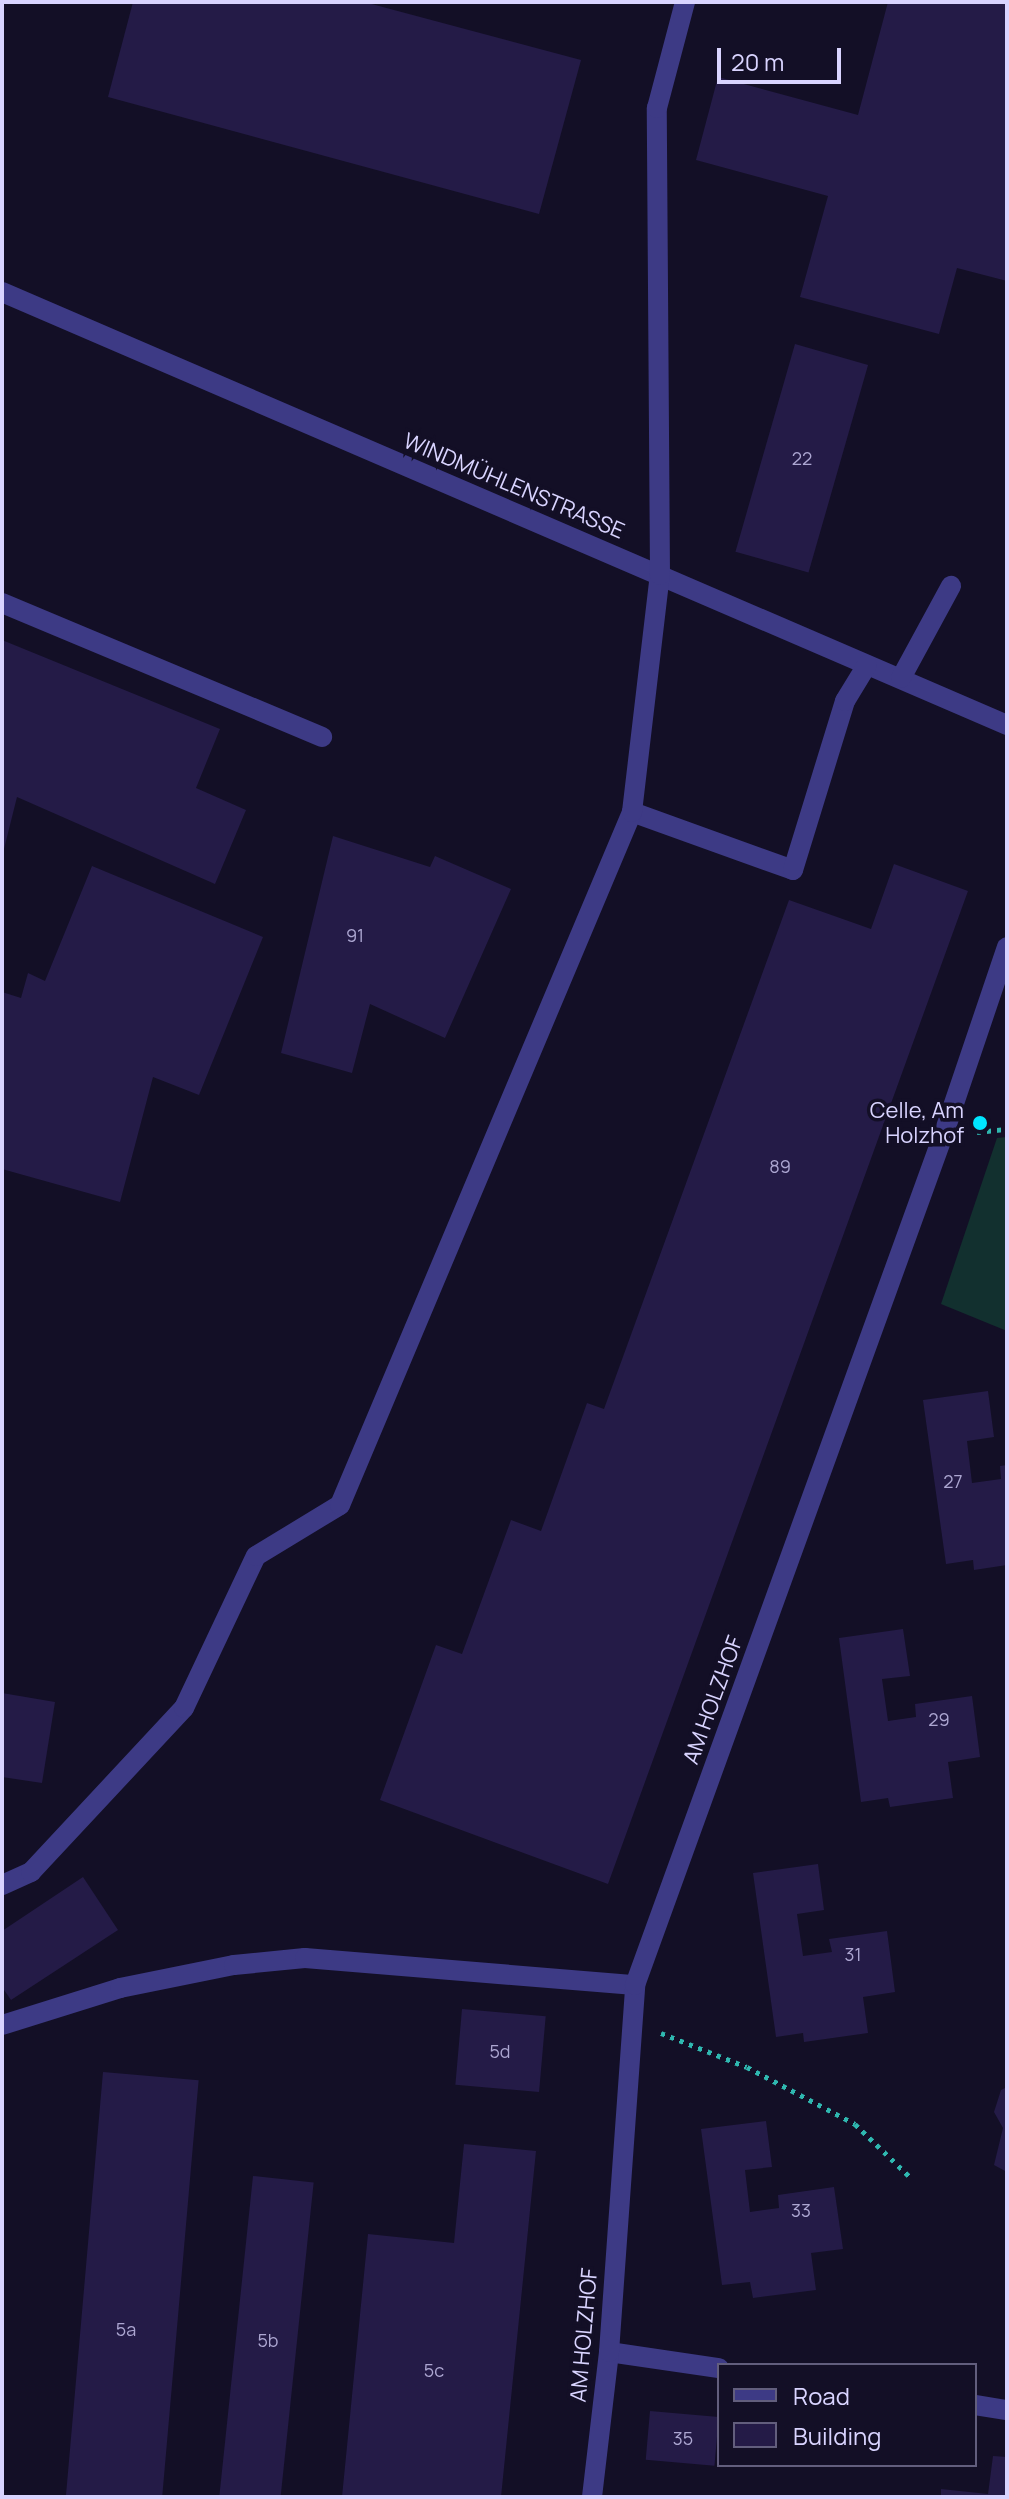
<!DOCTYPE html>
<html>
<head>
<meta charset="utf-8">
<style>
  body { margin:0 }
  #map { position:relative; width:1009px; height:2499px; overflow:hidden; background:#130f26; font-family:Manrope,sans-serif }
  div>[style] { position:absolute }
  .green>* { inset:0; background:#12302f }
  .building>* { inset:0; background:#241b47; transform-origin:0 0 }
  .path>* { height:5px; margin-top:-2.5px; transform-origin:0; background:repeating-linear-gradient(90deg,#2fb8b0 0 4px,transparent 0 10px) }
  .minor>* { height:20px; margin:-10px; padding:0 10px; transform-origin:10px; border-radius:10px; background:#3d3a85 }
  .dots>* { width:22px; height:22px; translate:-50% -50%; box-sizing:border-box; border:4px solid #130f26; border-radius:50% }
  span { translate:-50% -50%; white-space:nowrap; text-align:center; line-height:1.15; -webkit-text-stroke:7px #130f26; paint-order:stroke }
  .number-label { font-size:18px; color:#aca6d1 }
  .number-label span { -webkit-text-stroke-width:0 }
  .street-label { font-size:22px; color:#d9d4ff }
  .poi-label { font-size:22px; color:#d9d4ff }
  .right { translate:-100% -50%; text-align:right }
  .frame { position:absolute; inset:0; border:4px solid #d9d4ff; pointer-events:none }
  .legend { position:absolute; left:717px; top:2363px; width:260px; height:104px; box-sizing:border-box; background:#130f26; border:2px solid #625e7d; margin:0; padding:10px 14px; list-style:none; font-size:24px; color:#d9d4ff }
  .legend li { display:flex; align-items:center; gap:16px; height:40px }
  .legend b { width:40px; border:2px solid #625e7d }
  .scale { position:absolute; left:717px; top:48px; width:124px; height:36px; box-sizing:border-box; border:4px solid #d9d4ff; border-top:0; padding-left:10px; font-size:24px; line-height:28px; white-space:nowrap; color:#d9d4ff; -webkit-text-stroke:6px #130f26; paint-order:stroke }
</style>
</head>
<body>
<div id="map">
  <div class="green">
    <div style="clip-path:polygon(1007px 1137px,1007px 1331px,941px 1304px,997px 1138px)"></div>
  </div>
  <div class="building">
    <div style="clip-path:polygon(133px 2px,364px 2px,581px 60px,539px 214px,108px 97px)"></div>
    <div style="clip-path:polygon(888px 2px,1007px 2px,1007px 281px,957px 268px,939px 334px,800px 297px,828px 196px,696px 160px,718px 77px,858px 115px)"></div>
    <div style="left:795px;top:344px;width:76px;height:216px;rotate:16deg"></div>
    <div style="clip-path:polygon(2px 640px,220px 729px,196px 788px,246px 810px,215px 884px,17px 797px,2px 857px)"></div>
    <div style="clip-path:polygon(333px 836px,430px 867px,435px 856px,511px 889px,445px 1038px,370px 1004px,352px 1073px,281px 1053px)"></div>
    <div style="clip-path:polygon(894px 864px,968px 891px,608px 1884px,380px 1800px,436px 1645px,462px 1654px,511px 1520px,541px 1531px,587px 1403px,604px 1409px,789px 900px,871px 929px)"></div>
    <div style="clip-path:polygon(92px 866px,263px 937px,199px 1095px,153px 1077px,120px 1202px,2px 1169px,2px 992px,21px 998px,28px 973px,45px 981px)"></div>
    <div style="clip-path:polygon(988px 1391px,994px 1437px,967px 1441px,972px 1483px,1001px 1479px,1000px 1466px,1007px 1465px,1007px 1565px,974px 1570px,973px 1560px,946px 1564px,923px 1400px)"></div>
    <div style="clip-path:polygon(903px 1629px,910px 1676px,882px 1679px,888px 1721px,916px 1717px,915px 1704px,972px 1696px,980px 1757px,948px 1762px,953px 1798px,890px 1807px,888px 1798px,861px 1802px,839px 1638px)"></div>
    <div style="clip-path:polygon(2px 1693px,55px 1702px,42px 1783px,2px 1777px)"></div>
    <div style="clip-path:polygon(818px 1864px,824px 1910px,797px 1914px,803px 1956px,832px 1952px,829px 1939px,887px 1931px,895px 1992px,863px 1997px,868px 2033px,804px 2042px,803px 2033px,776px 2037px,753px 1873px)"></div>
    <div style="clip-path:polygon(83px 1877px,118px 1930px,11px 2000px,2px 1987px,2px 1931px)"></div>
    <div style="left:462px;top:2009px;width:84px;height:76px;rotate:5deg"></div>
    <div style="left:103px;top:2072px;width:96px;height:427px;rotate:5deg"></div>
    <div style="clip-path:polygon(1007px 2087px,1007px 2172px,994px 2165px,1003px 2128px,994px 2112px,1001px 2090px)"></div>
    <div style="clip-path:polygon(766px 2121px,772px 2167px,745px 2170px,750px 2212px,779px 2208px,778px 2195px,834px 2187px,843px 2249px,811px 2253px,816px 2290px,753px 2298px,750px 2282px,722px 2285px,701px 2129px)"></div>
    <div style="clip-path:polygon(464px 2144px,536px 2151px,501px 2497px,342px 2497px,368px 2234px,454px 2243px)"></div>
    <div style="left:253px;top:2176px;width:61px;height:322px;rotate:6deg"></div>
    <div style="left:650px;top:2411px;width:69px;height:49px;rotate:5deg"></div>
    <div style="clip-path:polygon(993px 2456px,1007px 2457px,1007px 2496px,941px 2497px,941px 2489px,988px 2494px)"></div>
  </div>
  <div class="path">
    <div style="left:977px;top:1132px;width:30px;rotate:-6deg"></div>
    <div style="left:661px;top:2033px;width:92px;rotate:21.6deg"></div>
    <div style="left:747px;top:2067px;width:122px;rotate:27.8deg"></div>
    <div style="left:855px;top:2124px;width:76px;rotate:43.9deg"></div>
  </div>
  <div class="minor">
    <div style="left:2px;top:292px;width:1094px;rotate:23.31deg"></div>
    <div style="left:2px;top:603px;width:347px;rotate:22.7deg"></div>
    <div style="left:901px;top:678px;width:105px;rotate:-61.5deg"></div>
    <div style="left:632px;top:812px;width:171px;rotate:19.8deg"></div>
    <div style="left:793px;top:870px;width:177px;rotate:-72.9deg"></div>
    <div style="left:845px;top:701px;width:42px;rotate:-58.6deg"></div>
    <div style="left:2px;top:1885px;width:32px;rotate:-24deg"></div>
    <div style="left:31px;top:1872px;width:224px;rotate:-47deg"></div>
    <div style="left:184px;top:1708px;width:168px;rotate:-64.7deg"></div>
    <div style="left:256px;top:1556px;width:98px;rotate:-31.3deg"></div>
    <div style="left:340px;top:1505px;width:752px;rotate:-67.15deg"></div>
    <div style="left:632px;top:812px;width:239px;rotate:-83.3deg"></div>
    <div style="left:660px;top:575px;width:467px;rotate:-90.4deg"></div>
    <div style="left:657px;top:108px;width:110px;rotate:-75.2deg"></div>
    <div style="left:2px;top:2025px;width:124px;rotate:-17.4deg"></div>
    <div style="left:120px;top:1988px;width:116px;rotate:-11.4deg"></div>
    <div style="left:234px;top:1965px;width:71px;rotate:-5.6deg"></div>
    <div style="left:305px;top:1958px;width:331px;rotate:4.7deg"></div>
    <div style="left:609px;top:2352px;width:111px;rotate:8.3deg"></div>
    <div style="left:975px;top:2405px;width:32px;rotate:9deg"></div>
    <div style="left:592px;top:2497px;width:146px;rotate:-83.3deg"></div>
    <div style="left:609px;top:2352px;width:368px;rotate:-85.9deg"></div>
    <div style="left:635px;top:1985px;width:909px;rotate:-70.07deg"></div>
    <div style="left:945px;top:1130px;width:193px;rotate:-71.3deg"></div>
  </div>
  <div class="dots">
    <div style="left:980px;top:1123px;background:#00e5ff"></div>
  </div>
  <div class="number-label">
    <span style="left:802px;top:458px">22</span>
    <span style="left:355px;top:935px">91</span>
    <span style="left:780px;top:1166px">89</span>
    <span style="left:953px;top:1481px">27</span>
    <span style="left:939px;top:1719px">29</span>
    <span style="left:853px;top:1954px">31</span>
    <span style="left:500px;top:2051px">5d</span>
    <span style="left:801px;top:2210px">33</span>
    <span style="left:126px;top:2329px">5a</span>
    <span style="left:268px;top:2340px">5b</span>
    <span style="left:434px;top:2370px">5c</span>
    <span style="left:683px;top:2438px">35</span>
  </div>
  <div class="street-label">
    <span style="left:514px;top:486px;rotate:23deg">WINDMÜHLENSTRASSE</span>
    <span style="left:713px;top:1700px;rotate:-70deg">AM HOLZHOF</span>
    <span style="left:584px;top:2335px;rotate:-85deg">AM HOLZHOF</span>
  </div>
  <div class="poi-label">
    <span class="right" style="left:964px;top:1123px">Celle, Am<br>Holzhof</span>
  </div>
  <div class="frame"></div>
  <ul class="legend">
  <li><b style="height:10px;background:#3d3a85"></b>Road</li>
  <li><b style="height:22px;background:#241b47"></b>Building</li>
  </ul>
  <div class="scale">20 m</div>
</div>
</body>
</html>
